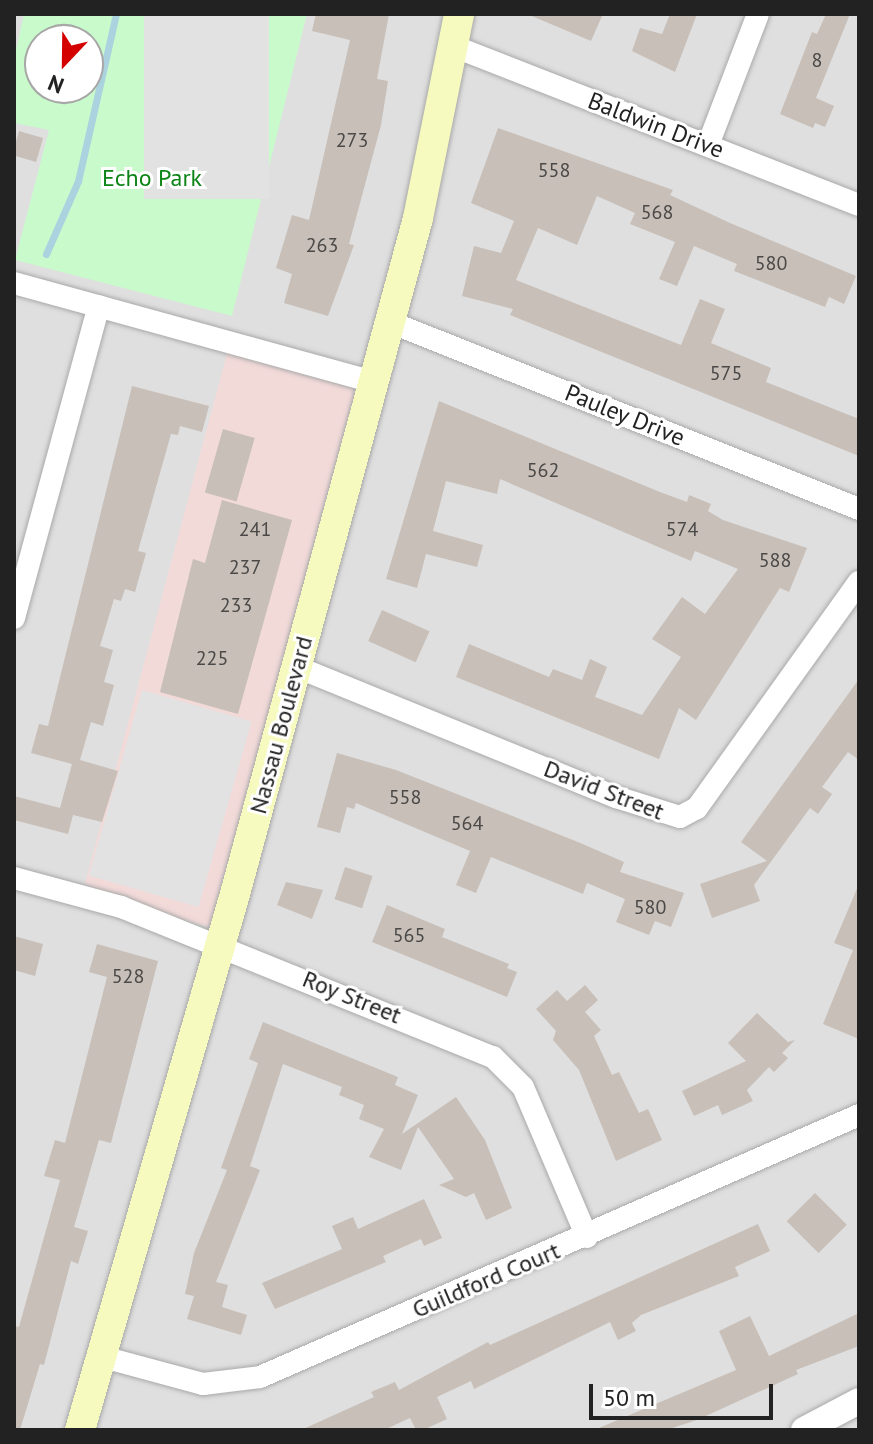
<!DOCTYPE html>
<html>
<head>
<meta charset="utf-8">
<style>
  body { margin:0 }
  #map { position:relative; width:873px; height:1444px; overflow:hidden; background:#f2efe9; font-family:"PT Sans",sans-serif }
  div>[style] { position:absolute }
  .residential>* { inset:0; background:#e0dfdf }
  .commercial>* { inset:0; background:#f2dad9; transform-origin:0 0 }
  .park>* { inset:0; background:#c8facc }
  .parking>* { inset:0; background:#e2e2e2; transform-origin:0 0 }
  .stream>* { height:7px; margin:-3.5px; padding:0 3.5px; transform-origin:3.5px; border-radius:3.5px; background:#aad3df }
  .building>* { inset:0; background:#c7bfb8; transform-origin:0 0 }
  .roads { filter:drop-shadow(0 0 2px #a9a9a9) drop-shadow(0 0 2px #a9a9a9) }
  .minor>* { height:22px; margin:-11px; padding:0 11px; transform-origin:11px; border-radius:11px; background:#fff }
  .tertiary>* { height:26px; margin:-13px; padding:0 13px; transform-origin:13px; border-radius:13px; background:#fff }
  .secondary>* { height:30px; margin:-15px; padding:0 15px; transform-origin:15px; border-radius:15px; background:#f7fabf }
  span { translate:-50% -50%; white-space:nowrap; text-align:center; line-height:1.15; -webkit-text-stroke:6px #fff; paint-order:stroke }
  .number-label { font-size:20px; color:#4b4948 }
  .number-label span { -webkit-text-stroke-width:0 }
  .street-label { font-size:24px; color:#222 }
  .park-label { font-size:24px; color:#0c8416 }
  .frame { position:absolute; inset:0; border:16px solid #222; pointer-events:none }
  .north { position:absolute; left:24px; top:24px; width:80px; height:80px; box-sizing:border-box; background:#fff; border:2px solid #a7a7a7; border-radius:50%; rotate:202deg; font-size:22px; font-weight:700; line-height:32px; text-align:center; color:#222 }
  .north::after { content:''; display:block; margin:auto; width:28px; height:36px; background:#d40000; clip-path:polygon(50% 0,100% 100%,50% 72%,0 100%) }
  .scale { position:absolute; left:589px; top:1384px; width:184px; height:36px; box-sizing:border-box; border:4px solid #222; border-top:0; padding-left:10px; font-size:24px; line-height:28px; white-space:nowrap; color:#222; -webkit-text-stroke:6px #fff; paint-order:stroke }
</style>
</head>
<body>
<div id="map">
  <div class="residential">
    <div style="clip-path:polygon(evenodd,14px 14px,859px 14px,859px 1430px,14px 1430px,14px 14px,40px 40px,88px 40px,88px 88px,40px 88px,40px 40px)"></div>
  </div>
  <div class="commercial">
    <div style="left:228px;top:350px;width:144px;height:562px;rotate:15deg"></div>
  </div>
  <div class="park">
    <div style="clip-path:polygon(evenodd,24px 14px,307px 14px,232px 316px,15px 260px,49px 130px,14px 123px,14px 59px,24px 14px,40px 40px,88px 40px,88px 88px,40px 88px,40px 40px)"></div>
  </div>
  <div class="parking">
    <div style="left:144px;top:14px;width:125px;height:185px"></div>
    <div style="left:142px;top:690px;width:114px;height:193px;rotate:16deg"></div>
  </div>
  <div class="stream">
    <div style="left:46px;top:254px;width:80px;rotate:-66.3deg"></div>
    <div style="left:78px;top:181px;width:171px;rotate:-77.2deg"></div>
  </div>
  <div class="building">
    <div style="clip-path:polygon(316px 14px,389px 14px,377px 79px,388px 81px,381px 125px,349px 244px,354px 245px,328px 316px,284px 303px,292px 274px,276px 268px,292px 215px,309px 220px,350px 40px,312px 31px)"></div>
    <div style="clip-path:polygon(527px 14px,603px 14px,591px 41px)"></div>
    <div style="clip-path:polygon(670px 14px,697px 14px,675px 72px,632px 51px,640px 28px,662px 34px)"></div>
    <div style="clip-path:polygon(826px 14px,850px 14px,816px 98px,834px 106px,825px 127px,815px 123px,813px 128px,780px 114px,812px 32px,817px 34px)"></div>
    <div style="clip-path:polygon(498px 128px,673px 190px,670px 195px,730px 223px,856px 276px,844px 304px,829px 297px,825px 307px,734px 271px,737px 264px,694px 246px,677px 286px,659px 279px,675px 242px,630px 224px,635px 213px,597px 196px,577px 245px,538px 228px,516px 280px,681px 345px,700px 299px,725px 309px,711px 343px,771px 368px,766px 382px,859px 419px,859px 456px,510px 315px,513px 309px,462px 296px,474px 246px,501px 253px,514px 221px,471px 203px)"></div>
    <div style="left:19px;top:131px;width:25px;height:25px;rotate:16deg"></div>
    <div style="clip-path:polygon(132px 386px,209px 406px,202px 432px,180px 426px,178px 435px,171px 434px,138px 551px,146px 553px,135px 592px,125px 589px,121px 601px,114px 599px,100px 646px,113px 650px,104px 682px,114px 685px,103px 726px,91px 722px,80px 760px,118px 771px,102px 822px,73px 815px,68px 834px,14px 820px,14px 796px,60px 808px,72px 764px,31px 753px,39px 724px,48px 726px)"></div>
    <div style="clip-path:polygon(439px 401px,660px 492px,687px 502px,689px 495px,711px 504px,708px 511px,723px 520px,807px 548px,789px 592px,780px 588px,696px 720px,679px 708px,659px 759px,456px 677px,469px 644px,549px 677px,553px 669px,582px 680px,590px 659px,607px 667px,595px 697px,642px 715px,681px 657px,652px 639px,682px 597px,705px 614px,738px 569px,695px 551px,691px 561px,500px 479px,497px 494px,446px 481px,433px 531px,483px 545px,477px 567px,426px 554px,417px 588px,386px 579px)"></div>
    <div style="left:223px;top:429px;width:33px;height:66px;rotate:16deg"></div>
    <div style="clip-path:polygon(222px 500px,292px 520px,238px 714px,160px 692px,193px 559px,205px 563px)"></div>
    <div style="left:382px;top:610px;width:52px;height:34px;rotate:24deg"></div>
    <div style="clip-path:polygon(859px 679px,859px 760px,848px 752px,822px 787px,832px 794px,818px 814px,810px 808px,754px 885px,760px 901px,712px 918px,700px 884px,767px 861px,741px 842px)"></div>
    <div style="clip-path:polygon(337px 753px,396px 770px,578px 842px,624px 862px,620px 872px,684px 893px,671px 927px,655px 921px,649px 935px,616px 922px,625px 899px,587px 883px,583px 894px,491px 857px,476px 893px,456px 885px,470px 851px,356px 803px,354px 809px,347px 807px,340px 833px,317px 827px)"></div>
    <div style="left:345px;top:867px;width:29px;height:34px;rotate:18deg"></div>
    <div style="clip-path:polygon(286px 882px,323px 890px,312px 919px,277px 905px)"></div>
    <div style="clip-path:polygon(859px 884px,859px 1039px,823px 1024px,853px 950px,834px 943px)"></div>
    <div style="clip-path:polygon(387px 905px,445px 929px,442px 937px,509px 964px,507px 968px,517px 972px,507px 997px,372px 942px)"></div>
    <div style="clip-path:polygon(14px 936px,43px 944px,35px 976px,14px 970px)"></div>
    <div style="clip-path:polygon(97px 944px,158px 961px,111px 1143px,99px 1140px,74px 1227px,88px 1231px,78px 1264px,71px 1261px,44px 1365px,40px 1364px,20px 1430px,14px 1430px,14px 1326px,19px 1327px,60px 1180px,44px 1176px,55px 1140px,65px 1143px,107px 977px,89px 972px)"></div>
    <div style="clip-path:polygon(585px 985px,598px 1000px,585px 1012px,601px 1030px,594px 1036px,612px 1075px,619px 1072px,639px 1113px,648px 1109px,662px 1140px,616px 1161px,579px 1070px,553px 1040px,556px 1031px,536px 1009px,557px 990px,567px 1001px)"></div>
    <div style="clip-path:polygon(757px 1013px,788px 1042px,795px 1040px,782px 1053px,788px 1058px,774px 1072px,769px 1067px,747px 1090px,753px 1101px,722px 1115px,718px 1105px,694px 1116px,682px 1091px,746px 1061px,728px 1043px)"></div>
    <div style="clip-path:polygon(263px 1022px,398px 1077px,395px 1085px,418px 1095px,402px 1134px,456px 1097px,485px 1140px,512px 1208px,486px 1220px,474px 1193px,466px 1197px,439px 1185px,454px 1179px,418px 1127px,401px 1170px,369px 1157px,384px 1129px,359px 1119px,364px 1105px,339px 1095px,342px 1087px,283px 1064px,250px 1166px,260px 1170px,216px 1282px,228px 1285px,222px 1307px,247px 1315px,241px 1335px,187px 1319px,194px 1296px,185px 1294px,194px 1253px,227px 1170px,221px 1168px,258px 1063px,249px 1059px)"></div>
    <div style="left:815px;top:1193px;width:45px;height:40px;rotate:45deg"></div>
    <div style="clip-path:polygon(424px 1199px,442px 1238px,424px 1246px,421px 1239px,383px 1256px,386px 1262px,275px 1309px,262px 1283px,342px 1249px,332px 1226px,353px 1217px,358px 1229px)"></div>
    <div style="clip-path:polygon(758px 1224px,770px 1251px,735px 1267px,739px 1276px,641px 1315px,632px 1323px,636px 1331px,618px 1340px,610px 1322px,474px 1389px,471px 1381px,437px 1397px,447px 1419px,423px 1430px,416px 1430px,410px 1418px,384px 1430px,301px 1430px,374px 1397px,371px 1392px,395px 1382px,399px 1390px,488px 1342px,490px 1345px)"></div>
    <div style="clip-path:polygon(859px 1313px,859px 1346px,796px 1370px,798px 1374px,697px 1420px,666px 1430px,594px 1430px,736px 1370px,719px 1331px,750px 1316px,769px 1356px)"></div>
  </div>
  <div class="roads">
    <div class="minor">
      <div style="left:453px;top:46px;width:436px;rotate:21.4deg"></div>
      <div style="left:708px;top:145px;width:140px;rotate:-69.1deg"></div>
      <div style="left:14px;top:283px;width:372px;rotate:15.4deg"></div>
      <div style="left:390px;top:322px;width:505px;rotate:21.74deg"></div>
      <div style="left:14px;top:618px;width:323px;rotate:-74.8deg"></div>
      <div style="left:297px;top:667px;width:344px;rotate:22.2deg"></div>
      <div style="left:616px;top:797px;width:67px;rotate:17.4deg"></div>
      <div style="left:680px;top:817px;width:19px;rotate:-28deg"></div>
      <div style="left:697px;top:808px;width:278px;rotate:-54.4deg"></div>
      <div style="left:14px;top:878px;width:111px;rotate:15.2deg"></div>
      <div style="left:121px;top:907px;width:401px;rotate:22deg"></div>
      <div style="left:493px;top:1057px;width:42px;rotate:45deg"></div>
      <div style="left:523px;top:1087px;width:163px;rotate:66.9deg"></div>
      <div style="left:103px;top:1357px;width:104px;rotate:15.1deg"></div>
      <div style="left:203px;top:1384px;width:57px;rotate:-7deg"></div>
      <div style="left:260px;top:1377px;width:654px;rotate:-23.62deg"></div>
    </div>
    <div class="tertiary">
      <div style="left:804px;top:1430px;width:62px;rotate:-27.8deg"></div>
    </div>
    <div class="secondary">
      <div style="left:80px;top:1430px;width:558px;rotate:-73.87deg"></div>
      <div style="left:235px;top:894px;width:700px;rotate:-74.85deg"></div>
      <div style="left:418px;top:218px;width:208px;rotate:-78.6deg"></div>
    </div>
  </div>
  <div class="number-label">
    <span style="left:817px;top:60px">8</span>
    <span style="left:352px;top:140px">273</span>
    <span style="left:554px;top:170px">558</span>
    <span style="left:657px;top:212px">568</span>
    <span style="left:322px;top:245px">263</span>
    <span style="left:771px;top:263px">580</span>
    <span style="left:726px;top:373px">575</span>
    <span style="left:543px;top:470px">562</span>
    <span style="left:255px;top:529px">241</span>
    <span style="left:682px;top:529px">574</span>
    <span style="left:775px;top:560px">588</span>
    <span style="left:245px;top:567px">237</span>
    <span style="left:236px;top:605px">233</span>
    <span style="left:212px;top:658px">225</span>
    <span style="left:405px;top:797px">558</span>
    <span style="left:467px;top:823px">564</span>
    <span style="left:650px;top:907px">580</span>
    <span style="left:409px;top:935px">565</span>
    <span style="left:128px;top:976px">528</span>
  </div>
  <div class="street-label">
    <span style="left:656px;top:125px;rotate:21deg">Baldwin Drive</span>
    <span style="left:625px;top:415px;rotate:22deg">Pauley Drive</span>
    <span style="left:281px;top:725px;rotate:-75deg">Nassau Boulevard</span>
    <span style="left:604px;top:790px;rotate:21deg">David Street</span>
    <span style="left:352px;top:997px;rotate:22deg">Roy Street</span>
    <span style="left:486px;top:1280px;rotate:-23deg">Guildford Court</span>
  </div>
  <div class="park-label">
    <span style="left:152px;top:178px">Echo Park</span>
  </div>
  <div class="frame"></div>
  <div class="north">N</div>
  <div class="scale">50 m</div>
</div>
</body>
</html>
